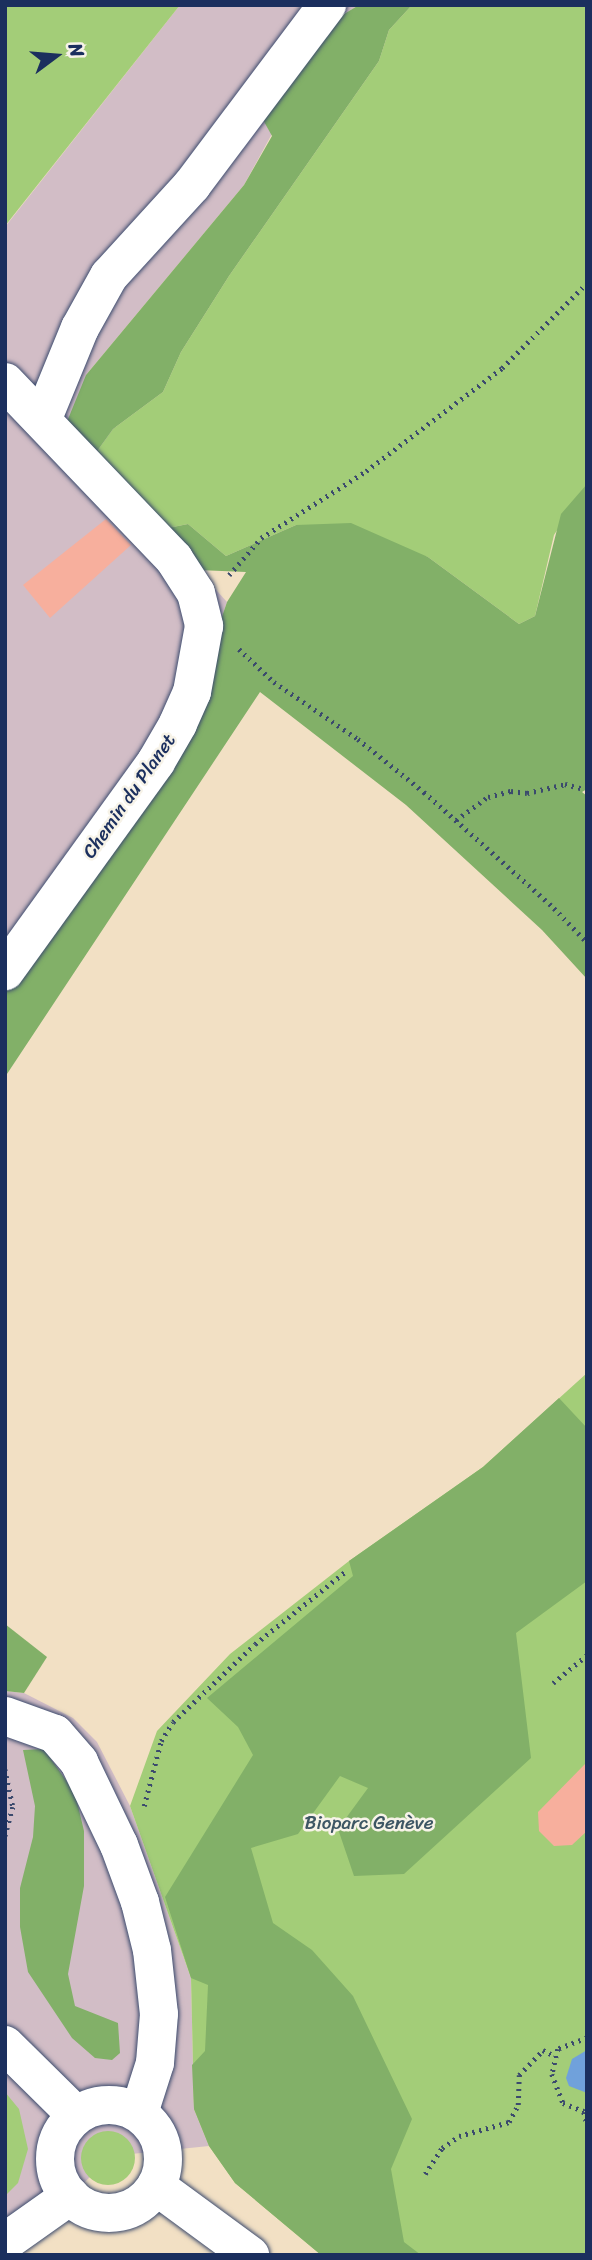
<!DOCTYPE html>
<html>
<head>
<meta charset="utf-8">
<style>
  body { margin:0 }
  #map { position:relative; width:592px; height:2260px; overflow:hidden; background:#f2e0c4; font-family:Sriracha,sans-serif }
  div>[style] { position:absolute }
  .industrial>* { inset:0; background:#d2bdc6 }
  .green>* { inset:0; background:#a3cd78 }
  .round { border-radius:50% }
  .forest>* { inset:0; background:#82b068 }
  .water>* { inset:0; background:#70a1db }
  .building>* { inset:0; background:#f7af9d }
  .path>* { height:4.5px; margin-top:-2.25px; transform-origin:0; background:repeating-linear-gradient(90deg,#3b4a6d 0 2px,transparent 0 7px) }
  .roads { filter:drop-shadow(0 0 2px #3b4a6d) drop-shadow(0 0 2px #3b4a6d) }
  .minor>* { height:38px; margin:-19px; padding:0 19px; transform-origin:19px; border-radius:19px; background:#fff }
  .minor>.ring { margin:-19px; padding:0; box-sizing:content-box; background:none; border:38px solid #fff; border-radius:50% }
  span { translate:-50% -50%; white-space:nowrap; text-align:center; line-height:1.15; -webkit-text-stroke:5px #f7f3e8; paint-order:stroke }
  .street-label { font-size:19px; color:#1b2f5e }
  .park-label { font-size:19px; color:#3d5664 }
  .frame { position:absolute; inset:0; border:7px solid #1b2f5e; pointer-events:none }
  .north { position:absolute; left:21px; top:21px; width:70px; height:70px; -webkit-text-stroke:5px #f7f3e8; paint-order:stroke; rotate:74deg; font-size:19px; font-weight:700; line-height:28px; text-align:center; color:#1b2f5e }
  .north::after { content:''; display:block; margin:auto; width:24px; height:32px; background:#1b2f5e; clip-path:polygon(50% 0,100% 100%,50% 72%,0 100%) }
</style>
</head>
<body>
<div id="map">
  <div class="industrial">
    <div style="clip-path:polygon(180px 5px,359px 5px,334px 20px,244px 185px,86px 375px,198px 570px,227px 602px,214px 640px,5px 989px,5px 227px)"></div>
    <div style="clip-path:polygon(5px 1691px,24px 1693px,73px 1718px,97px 1742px,130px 1806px,191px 1978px,194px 2109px,209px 2146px,112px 2156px,70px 2196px,5px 2242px)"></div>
  </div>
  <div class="green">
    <div style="clip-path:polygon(5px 5px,180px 5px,5px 226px)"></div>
    <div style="clip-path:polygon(412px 5px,587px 5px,587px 484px,554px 535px,535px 616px,519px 624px,428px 557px,296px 525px,226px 556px,188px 524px,163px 529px,95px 454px,113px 429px,163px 392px,181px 352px,229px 276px,379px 61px,389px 30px)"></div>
    <div style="clip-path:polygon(587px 1373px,587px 2255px,321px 2255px,235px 2183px,209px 2146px,194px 2109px,191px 1978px,130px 1806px,157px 1731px,230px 1654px,349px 1561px,483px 1467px)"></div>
    <div style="clip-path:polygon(5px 2092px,19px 2109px,28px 2149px,18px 2183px,5px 2196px)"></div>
    <div class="round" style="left:81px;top:2131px;width:54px;height:54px"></div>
  </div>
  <div class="forest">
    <div style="clip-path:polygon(359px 5px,412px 5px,389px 30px,379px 61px,229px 276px,181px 352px,163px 392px,113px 429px,95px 454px,66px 424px,86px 375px,244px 185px,272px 136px,262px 118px,334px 20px)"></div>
    <div style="clip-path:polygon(587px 484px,587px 789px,582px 792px,587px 796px,587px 979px,542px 930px,406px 805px,260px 692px,5px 1077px,5px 989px,214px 640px,227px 602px,246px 572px,198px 570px,163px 529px,188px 524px,226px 556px,296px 525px,351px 523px,428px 557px,519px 624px,535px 616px,561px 514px)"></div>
    <div style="clip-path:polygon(559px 1398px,587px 1428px,587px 1581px,516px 1633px,531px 1758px,404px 1874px,354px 1876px,338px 1829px,368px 1788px,340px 1776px,298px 1834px,251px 1848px,273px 1923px,312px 1950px,353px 1996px,412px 2119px,391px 2169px,404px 2242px,421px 2255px,321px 2255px,235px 2183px,209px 2146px,194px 2109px,192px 2065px,205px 2051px,208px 1985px,191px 1978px,165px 1897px,253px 1755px,238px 1727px,207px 1698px,353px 1576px,349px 1561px,483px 1467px)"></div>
    <div style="clip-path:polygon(5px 1624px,47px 1657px,24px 1693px,5px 1691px)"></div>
    <div style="clip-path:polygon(44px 1749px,75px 1793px,84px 1831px,84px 1886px,68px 1974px,75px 2006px,118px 2023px,120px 2053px,112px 2060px,95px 2058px,72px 2038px,28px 1972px,20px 1927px,20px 1888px,33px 1837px,35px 1806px,23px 1750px)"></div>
  </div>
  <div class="water">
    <div style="clip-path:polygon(587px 2050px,587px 2093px,569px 2086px,566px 2078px,572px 2059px)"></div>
  </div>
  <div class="building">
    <div style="clip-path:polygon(106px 519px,131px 545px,50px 618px,23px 585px)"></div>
    <div style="clip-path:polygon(587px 1762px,587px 1831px,572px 1845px,554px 1846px,539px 1831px,538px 1812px)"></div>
  </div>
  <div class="path">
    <div style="left:229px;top:575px;width:49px;rotate:-49.1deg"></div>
    <div style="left:261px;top:538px;width:125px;rotate:-32.5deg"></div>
    <div style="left:366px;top:471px;width:171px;rotate:-37.1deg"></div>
    <div style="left:502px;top:368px;width:120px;rotate:-45deg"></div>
    <div style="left:239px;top:649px;width:48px;rotate:43.3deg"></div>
    <div style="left:274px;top:682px;width:102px;rotate:34.2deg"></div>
    <div style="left:358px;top:739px;width:85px;rotate:38.8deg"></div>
    <div style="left:424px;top:792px;width:174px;rotate:41.7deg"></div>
    <div style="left:554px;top:908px;width:47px;rotate:45.9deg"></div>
    <div style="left:456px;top:820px;width:39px;rotate:-36deg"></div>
    <div style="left:488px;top:797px;width:24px;rotate:-15deg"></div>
    <div style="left:511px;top:791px;width:16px;rotate:7deg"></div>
    <div style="left:527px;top:793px;width:39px;rotate:-13deg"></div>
    <div style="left:565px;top:784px;width:23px;rotate:15deg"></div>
    <div style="left:553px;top:1683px;width:44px;rotate:-39.5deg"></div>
    <div style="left:5px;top:1769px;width:39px;rotate:78deg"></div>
    <div style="left:13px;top:1807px;width:30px;rotate:105deg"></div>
    <div style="left:144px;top:1806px;width:67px;rotate:-75.3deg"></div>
    <div style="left:161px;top:1741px;width:22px;rotate:-58deg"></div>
    <div style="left:173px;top:1722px;width:113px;rotate:-43.6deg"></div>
    <div style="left:255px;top:1644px;width:117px;rotate:-38.7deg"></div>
    <div style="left:587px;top:2038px;width:31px;rotate:159deg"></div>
    <div style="left:558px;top:2049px;width:26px;rotate:103deg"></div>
    <div style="left:552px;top:2074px;width:31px;rotate:69deg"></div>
    <div style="left:563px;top:2103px;width:26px;rotate:21deg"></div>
    <div style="left:584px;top:2112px;width:12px;rotate:76deg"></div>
    <div style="left:425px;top:2174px;width:31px;rotate:-57deg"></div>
    <div style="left:442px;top:2148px;width:21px;rotate:-35deg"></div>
    <div style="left:459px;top:2136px;width:52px;rotate:-15.6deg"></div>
    <div style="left:509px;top:2122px;width:19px;rotate:-62deg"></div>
    <div style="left:518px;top:2105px;width:30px;rotate:-88deg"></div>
    <div style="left:519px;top:2075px;width:35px;rotate:-46deg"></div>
    <div style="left:543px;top:2050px;width:13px;rotate:27deg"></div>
  </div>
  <div class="roads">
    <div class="minor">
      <div style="left:5px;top:382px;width:245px;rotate:46.3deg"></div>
      <div style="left:174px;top:559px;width:40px;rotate:57.1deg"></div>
      <div style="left:196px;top:593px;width:34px;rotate:76deg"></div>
      <div style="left:204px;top:626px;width:67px;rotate:100.3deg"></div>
      <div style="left:192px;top:692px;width:35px;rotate:114deg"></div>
      <div style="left:178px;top:724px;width:44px;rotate:120.1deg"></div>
      <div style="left:156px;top:762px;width:258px;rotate:125.8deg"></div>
      <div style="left:43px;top:418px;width:97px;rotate:-67.7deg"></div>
      <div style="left:80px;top:328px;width:60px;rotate:-60.9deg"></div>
      <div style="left:109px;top:276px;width:123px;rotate:-47.6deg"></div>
      <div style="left:192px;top:185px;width:225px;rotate:-53.1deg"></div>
      <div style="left:5px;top:1716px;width:53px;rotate:19.8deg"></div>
      <div style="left:55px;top:1734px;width:37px;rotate:49deg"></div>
      <div style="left:79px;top:1762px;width:92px;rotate:64.3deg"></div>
      <div style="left:119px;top:1845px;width:61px;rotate:69.8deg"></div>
      <div style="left:140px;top:1902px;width:49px;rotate:76deg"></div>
      <div style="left:152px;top:1950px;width:64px;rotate:83.8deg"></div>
      <div style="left:159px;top:2014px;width:49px;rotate:94.7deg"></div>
      <div style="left:155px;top:2063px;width:52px;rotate:107.7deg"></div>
      <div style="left:5px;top:2045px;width:100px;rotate:44.6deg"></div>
      <div class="ring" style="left:55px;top:2105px;width:70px;height:70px"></div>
      <div style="left:156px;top:2186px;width:117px;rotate:36.3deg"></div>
      <div style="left:5px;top:2242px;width:80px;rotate:-35.3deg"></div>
    </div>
  </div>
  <div class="street-label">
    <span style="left:129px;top:796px;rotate:-55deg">Chemin du Planet</span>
  </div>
  <div class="park-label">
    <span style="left:369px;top:1823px">Bioparc Genève</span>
  </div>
  <div class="frame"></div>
  <div class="north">N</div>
</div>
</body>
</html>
